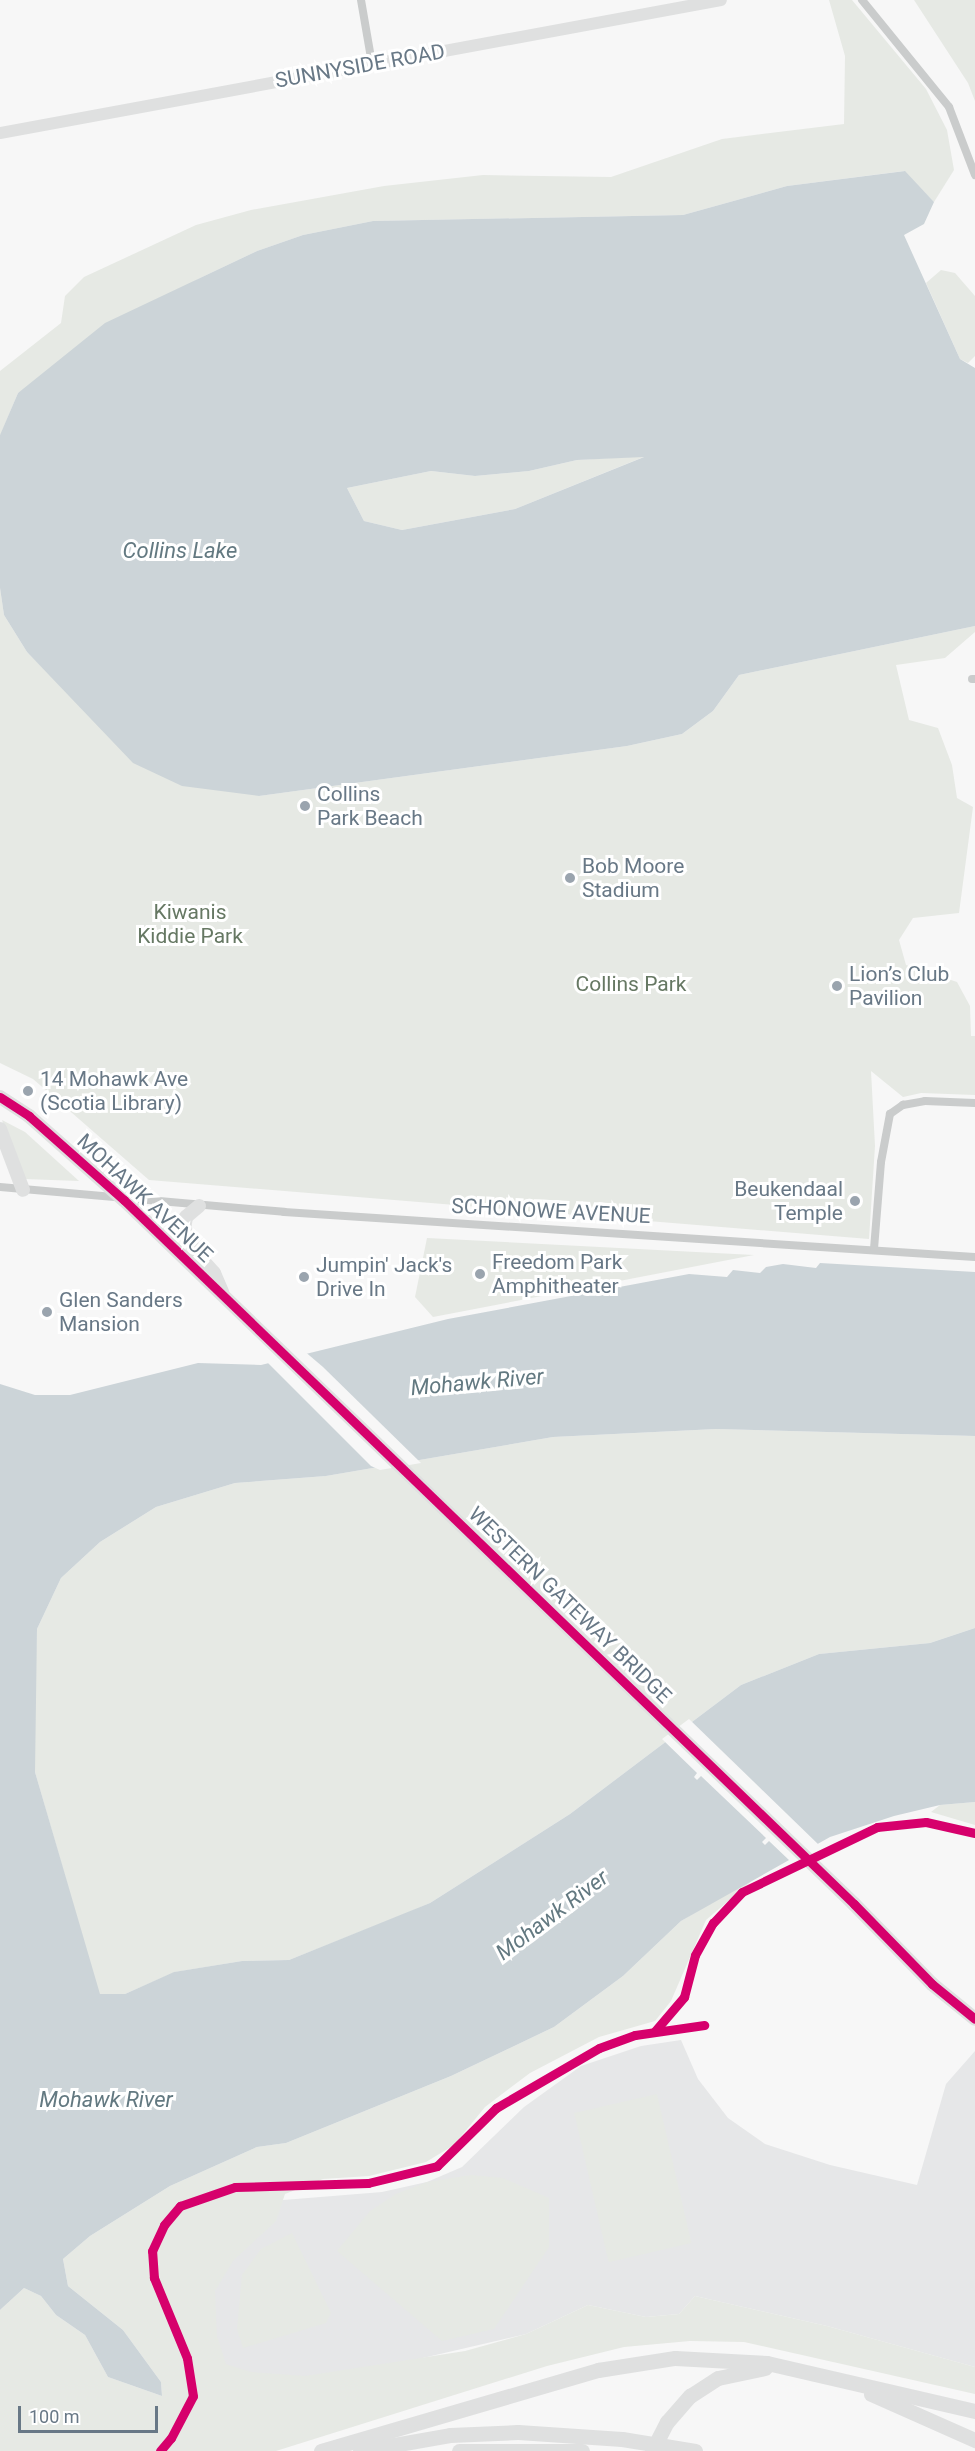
<!DOCTYPE html>
<html>
<head>
<meta charset="utf-8">
<style>
  body { margin:0 }
  #map { position:relative; width:975px; height:2451px; overflow:hidden; background:#f7f7f7; font-family:Roboto,sans-serif }
  div>[style] { position:absolute }
  .built>* { inset:0; background:#e6e7e8 }
  .green>* { inset:0; background:#e6e9e4; transform-origin:0 0 }
  .water>* { inset:0; background:#ccd4d8 }
  .pier>* { inset:0; background:#f7f7f7 }
  .street>* { height:8px; margin:-4px; padding:0 4px; transform-origin:4px; border-radius:4px; background:#cacccc }
  .secondary>* { height:12px; margin:-6px; padding:0 6px; transform-origin:6px; border-radius:6px; background:#dfe0e0 }
  .primary>* { height:14px; margin:-7px; padding:0 7px; transform-origin:7px; border-radius:7px; background:#dfe0e0 }
  .highway>* { height:15px; margin:-7.5px; padding:0 7.5px; transform-origin:7.5px; border-radius:7.5px; background:#dfe0e0 }
  .cycleway>* { height:9px; margin:-4.5px; padding:0 4.5px; transform-origin:4.5px; border-radius:4.5px; background:#d6006c }
  .dots>* { width:16px; height:16px; translate:-50% -50%; box-sizing:border-box; border:3px solid #fff; border-radius:50% }
  span { translate:-50% -50%; white-space:nowrap; text-align:center; line-height:1.15; -webkit-text-stroke:6px #fff; paint-order:stroke }
  .street-label { font-size:21px; color:#687886 }
  .poi-label { font-size:21px; color:#687886 }
  .left { translate:0 -50%; text-align:left }
  .right { translate:-100% -50%; text-align:right }
  .park-label { font-size:21px; color:#667863 }
  .water-label { font-size:22px; color:#637981; font-style:italic }
  .scale { position:absolute; left:18px; top:2406px; width:140px; height:27px; box-sizing:border-box; border:3px solid #687886; border-top:0; padding-left:8px; font-size:18px; line-height:21px; white-space:nowrap; color:#687886; -webkit-text-stroke:4px #fff; paint-order:stroke }
</style>
</head>
<body>
<div id="map">
  <div class="built">
    <div style="clip-path:polygon(681px 2040px,698px 2079px,728px 2118px,765px 2144px,830px 2165px,917px 2185px,946px 2084px,975px 2051px,975px 2367px,827px 2326px,695px 2296px,679px 2314px,646px 2317px,588px 2305px,526px 2334px,302px 2386px,222px 2376px,207px 2329px,207px 2224px,271px 2201px,382px 2192px,427px 2182px,462px 2167px,524px 2107px,581px 2066px,641px 2046px)"></div>
  </div>
  <div class="green">
    <div style="clip-path:polygon(829px 0,852px 0,926px 89px,947px 130px,954px 170px,934px 202px,904px 171px,787px 186px,683px 215px,373px 221px,303px 235px,257px 251px,198px 279px,18px 393px,0 436px,0 371px,61px 323px,65px 296px,84px 277px,196px 225px,251px 210px,384px 186px,483px 175px,611px 177px,722px 139px,844px 124px,845px 56px)"></div>
    <div style="clip-path:polygon(914px 0,975px 0,975px 101px,968px 83px)"></div>
    <div style="clip-path:polygon(941px 270px,955px 273px,975px 296px,975px 356px,968px 363px,960px 359px,926px 283px)"></div>
    <div style="clip-path:polygon(646px 456px,515px 509px,402px 530px,364px 521px,347px 488px,431px 471px,475px 476px,529px 471px,577px 460px)"></div>
    <div style="clip-path:polygon(0 588px,4px 615px,27px 652px,83px 709px,259px 796px,627px 746px,682px 734px,713px 711px,739px 675px,975px 626px,975px 632px,945px 658px,896px 665px,909px 720px,938px 728px,952px 765px,957px 798px,973px 807px,959px 913px,913px 918px,899px 940px,906px 965px,957px 982px,970px 1006px,971px 1036px,975px 1036px,975px 1095px,921px 1093px,903px 1097px,871px 1071px,875px 1146px,869px 1239px,149px 1180px,33px 1079px,0 1063px)"></div>
    <div style="clip-path:polygon(2px 1120px,25px 1132px,79px 1181px,24px 1179px)"></div>
    <div style="clip-path:polygon(427px 1238px,754px 1255px,433px 1317px,415px 1297px)"></div>
    <div style="clip-path:polygon(716px 1429px,975px 1436px,975px 1628px,930px 1643px,819px 1654px,741px 1685px,570px 1814px,430px 1903px,402px 1915px,289px 1960px,242px 1961px,175px 1972px,125px 1994px,99px 1994px,35px 1772px,34px 1695px,37px 1629px,61px 1578px,100px 1542px,156px 1507px,235px 1483px,326px 1476px,553px 1437px)"></div>
    <div style="clip-path:polygon(975px 1802px,975px 1825px,931px 1812px,940px 1805px)"></div>
    <div style="clip-path:polygon(761px 1873px,706px 1920px,671px 2001px,655px 2021px,599px 2037px,530px 2073px,485px 2107px,454px 2145px,426px 2162px,369px 2176px,323px 2179px,285px 2194px,276px 2221px,233px 2261px,215px 2291px,217px 2336px,226px 2364px,251px 2372px,305px 2376px,465px 2351px,526px 2334px,588px 2305px,646px 2317px,679px 2314px,695px 2296px,827px 2326px,975px 2367px,975px 2394px,744px 2342px,690px 2341px,624px 2347px,547px 2366px,276px 2451px,0 2451px,0 2310px,24px 2288px,41px 2296px,56px 2315px,85px 2335px,108px 2377px,162px 2396px,161px 2382px,123px 2330px,68px 2286px,63px 2259px,90px 2236px,170px 2186px,257px 2147px,286px 2143px,451px 2076px,554px 2027px,623px 1976px,681px 1921px)"></div>
    <div style="left:657px;top:2094px;width:153px;height:85px;rotate:77deg"></div>
    <div style="clip-path:polygon(471px 2175px,503px 2178px,549px 2198px,549px 2247px,494px 2329px,442px 2341px,337px 2251px,370px 2211px,396px 2194px,427px 2182px)"></div>
    <div style="clip-path:polygon(292px 2233px,331px 2313px,326px 2323px,243px 2348px,237px 2329px,242px 2275px,261px 2249px)"></div>
  </div>
  <div class="water">
    <div style="clip-path:polygon(evenodd,905px 171px,934px 202px,924px 224px,904px 235px,960px 359px,975px 368px,975px 626px,739px 675px,713px 711px,682px 734px,627px 746px,259px 796px,182px 786px,133px 763px,27px 652px,4px 615px,0 588px,0 435px,18px 393px,105px 323px,257px 251px,303px 235px,373px 221px,683px 215px,787px 186px,905px 171px,644px 457px,515px 509px,402px 530px,364px 521px,347px 488px,431px 471px,475px 476px,529px 471px,577px 460px,644px 457px)"></div>
    <div style="clip-path:polygon(820px 1263px,975px 1272px,975px 1436px,716px 1429px,553px 1437px,326px 1476px,235px 1483px,156px 1507px,100px 1542px,61px 1578px,37px 1629px,35px 1772px,100px 1994px,125px 1994px,174px 1972px,242px 1961px,289px 1960px,430px 1903px,570px 1814px,741px 1685px,819px 1654px,930px 1643px,975px 1628px,975px 1802px,940px 1805px,894px 1816px,830px 1837px,681px 1921px,623px 1976px,554px 2027px,451px 2076px,286px 2143px,257px 2147px,170px 2186px,90px 2236px,63px 2259px,68px 2286px,123px 2330px,161px 2382px,162px 2396px,108px 2377px,85px 2335px,56px 2315px,41px 2296px,24px 2288px,0 2310px,0 1384px,35px 1395px,70px 1395px,198px 1363px,261px 1365px,448px 1319px,689px 1274px,727px 1277px,733px 1270px,760px 1273px,766px 1267px,783px 1264px,816px 1268px)"></div>
  </div>
  <div class="pier">
    <div style="clip-path:polygon(303px 1350px,323px 1367px,421px 1463px,380px 1470px,371px 1466px,266px 1361px)"></div>
    <div style="clip-path:polygon(689px 1719px,753px 1781px,819px 1845px,790px 1861px,769px 1841px,765px 1845px,762px 1842px,766px 1838px,701px 1776px,697px 1780px,694px 1777px,697px 1773px,662px 1739px)"></div>
  </div>
  <div class="street">
    <div style="left:361px;top:0;width:65px;rotate:80.2deg"></div>
    <div style="left:862px;top:0;width:138px;rotate:50.9deg"></div>
    <div style="left:949px;top:107px;width:73px;rotate:69.1deg"></div>
    <div style="left:972px;top:679px;width:3px"></div>
    <div style="left:0;top:1187px;width:285px;rotate:5deg"></div>
    <div style="left:284px;top:1212px;width:692px;rotate:3.73deg"></div>
    <div style="left:874px;top:1249px;width:87px;rotate:-85.4deg"></div>
    <div style="left:881px;top:1162px;width:49px;rotate:-79.4deg"></div>
    <div style="left:890px;top:1114px;width:16px;rotate:-35deg"></div>
    <div style="left:903px;top:1105px;width:22px;rotate:-10deg"></div>
    <div style="left:925px;top:1101px;width:50px;rotate:2.3deg"></div>
  </div>
  <div class="secondary">
    <div style="left:0;top:133px;width:733px;rotate:-10.45deg"></div>
  </div>
  <div class="primary">
    <div style="left:0;top:1097px;width:35px;rotate:33deg"></div>
    <div style="left:29px;top:1116px;width:127px;rotate:41.5deg"></div>
    <div style="left:124px;top:1200px;width:1014px;rotate:43.96deg"></div>
    <div style="left:854px;top:1904px;width:112px;rotate:45.7deg"></div>
    <div style="left:932px;top:1984px;width:55px;rotate:39.1deg"></div>
    <div style="left:0;top:1129px;width:65px;rotate:69.3deg"></div>
    <div style="left:199px;top:1206px;width:17px;rotate:140deg"></div>
    <div style="left:186px;top:1217px;width:12px;rotate:99deg"></div>
    <div style="left:184px;top:1229px;width:25px;rotate:64deg"></div>
    <div style="left:195px;top:1252px;width:28px;rotate:48deg"></div>
    <div style="left:214px;top:1273px;width:21px;rotate:67deg"></div>
  </div>
  <div class="highway">
    <div style="left:871px;top:2394px;width:114px;rotate:23.9deg"></div>
    <div style="left:321px;top:2451px;width:289px;rotate:-16.3deg"></div>
    <div style="left:598px;top:2370px;width:78px;rotate:-8.9deg"></div>
    <div style="left:675px;top:2358px;width:92px;rotate:3.1deg"></div>
    <div style="left:767px;top:2363px;width:213px;rotate:13deg"></div>
    <div style="left:360px;top:2451px;width:91px;rotate:-10.1deg"></div>
    <div style="left:450px;top:2435px;width:68px;rotate:-2.5deg"></div>
    <div style="left:518px;top:2432px;width:104px;rotate:3.9deg"></div>
    <div style="left:622px;top:2439px;width:74px;rotate:9.3deg"></div>
    <div style="left:459px;top:2451px;width:123px"></div>
    <div style="left:652px;top:2451px;width:33px;rotate:-63deg"></div>
    <div style="left:667px;top:2422px;width:35px;rotate:-49deg"></div>
    <div style="left:690px;top:2396px;width:33px;rotate:-33deg"></div>
    <div style="left:718px;top:2378px;width:48px;rotate:-12deg"></div>
  </div>
  <div class="cycleway">
    <div style="left:0;top:1097px;width:35px;rotate:33deg"></div>
    <div style="left:29px;top:1116px;width:127px;rotate:41.5deg"></div>
    <div style="left:124px;top:1200px;width:1014px;rotate:43.96deg"></div>
    <div style="left:854px;top:1904px;width:112px;rotate:45.7deg"></div>
    <div style="left:932px;top:1984px;width:55px;rotate:39.1deg"></div>
    <div style="left:655px;top:2031px;width:45px;rotate:-49.5deg"></div>
    <div style="left:684px;top:1997px;width:43px;rotate:-75.3deg"></div>
    <div style="left:695px;top:1955px;width:37px;rotate:-61deg"></div>
    <div style="left:713px;top:1923px;width:42px;rotate:-46.9deg"></div>
    <div style="left:742px;top:1892px;width:150px;rotate:-25.7deg"></div>
    <div style="left:877px;top:1827px;width:49px;rotate:-5.8deg"></div>
    <div style="left:926px;top:1822px;width:50px;rotate:12.7deg"></div>
    <div style="left:160px;top:2451px;width:17px;rotate:-50deg"></div>
    <div style="left:171px;top:2438px;width:47px;rotate:-62.4deg"></div>
    <div style="left:193px;top:2396px;width:38px;rotate:-99deg"></div>
    <div style="left:187px;top:2358px;width:87px;rotate:-112.4deg"></div>
    <div style="left:154px;top:2278px;width:27px;rotate:-94deg"></div>
    <div style="left:152px;top:2251px;width:29px;rotate:-65deg"></div>
    <div style="left:164px;top:2225px;width:25px;rotate:-50deg"></div>
    <div style="left:180px;top:2206px;width:58px;rotate:-19.1deg"></div>
    <div style="left:235px;top:2187px;width:133px;rotate:-1.7deg"></div>
    <div style="left:368px;top:2183px;width:71px;rotate:-13.8deg"></div>
    <div style="left:437px;top:2166px;width:83px;rotate:-44.5deg"></div>
    <div style="left:496px;top:2108px;width:119px;rotate:-30.2deg"></div>
    <div style="left:599px;top:2048px;width:38px;rotate:-20deg"></div>
    <div style="left:635px;top:2035px;width:70px;rotate:-8.2deg"></div>
  </div>
  <div class="dots">
    <div style="left:305px;top:806px;background:#9aa4ae"></div>
    <div style="left:570px;top:878px;background:#9aa4ae"></div>
    <div style="left:837px;top:986px;background:#9aa4ae"></div>
    <div style="left:28px;top:1091px;background:#9aa4ae"></div>
    <div style="left:855px;top:1201px;background:#9aa4ae"></div>
    <div style="left:480px;top:1274px;background:#9aa4ae"></div>
    <div style="left:304px;top:1277px;background:#9aa4ae"></div>
    <div style="left:47px;top:1312px;background:#9aa4ae"></div>
  </div>
  <div class="street-label">
    <span style="left:360px;top:66px;rotate:-10deg">SUNNYSIDE ROAD</span>
    <span style="left:145px;top:1198px;rotate:43deg">MOHAWK AVENUE</span>
    <span style="left:551px;top:1211px;rotate:3deg">SCHONOWE AVENUE</span>
    <span style="left:570px;top:1605px;rotate:44deg">WESTERN GATEWAY BRIDGE</span>
  </div>
  <div class="poi-label">
    <span class="left" style="left:317px;top:806px">Collins<br>Park Beach</span>
    <span class="left" style="left:582px;top:878px">Bob Moore<br>Stadium</span>
    <span class="left" style="left:849px;top:986px">Lion’s Club<br>Pavilion</span>
    <span class="left" style="left:40px;top:1091px">14 Mohawk Ave<br>(Scotia Library)</span>
    <span class="right" style="left:843px;top:1201px">Beukendaal<br>Temple</span>
    <span class="left" style="left:492px;top:1274px">Freedom Park<br>Amphitheater</span>
    <span class="left" style="left:316px;top:1277px">Jumpin' Jack's<br>Drive In</span>
    <span class="left" style="left:59px;top:1312px">Glen Sanders<br>Mansion</span>
  </div>
  <div class="park-label">
    <span style="left:190px;top:924px">Kiwanis<br>Kiddie Park</span>
    <span style="left:631px;top:984px">Collins Park</span>
  </div>
  <div class="water-label">
    <span style="left:180px;top:551px">Collins Lake</span>
    <span style="left:477px;top:1382px;rotate:-5deg">Mohawk River</span>
    <span style="left:552px;top:1915px;rotate:-37deg">Mohawk River</span>
    <span style="left:106px;top:2100px">Mohawk River</span>
  </div>
  <div class="scale">100 m</div>
</div>
</body>
</html>
